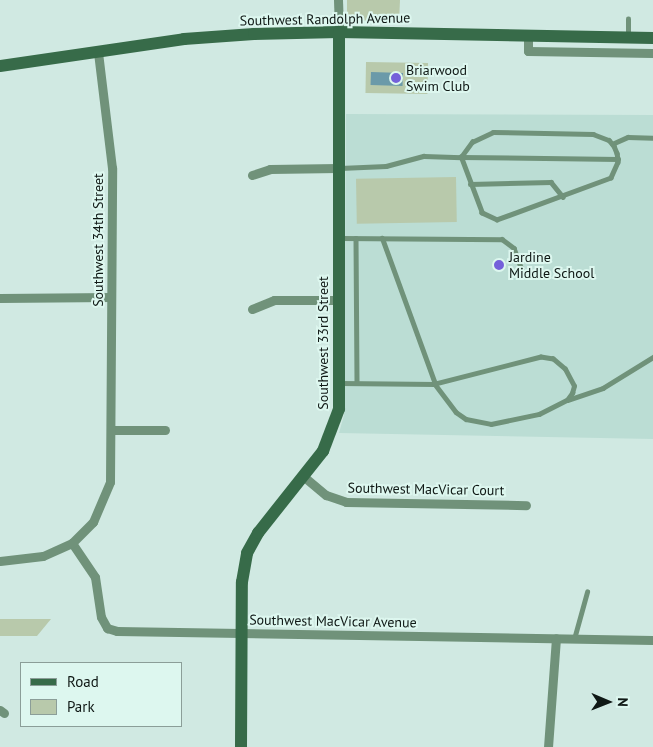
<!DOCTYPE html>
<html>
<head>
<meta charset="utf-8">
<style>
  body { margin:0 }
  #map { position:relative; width:653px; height:747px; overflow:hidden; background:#d0e9e2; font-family:"PT Sans",sans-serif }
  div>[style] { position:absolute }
  .built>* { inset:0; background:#bbddd4 }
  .green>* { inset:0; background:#b8c9ab; transform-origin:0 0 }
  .water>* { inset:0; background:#6b9aa9; transform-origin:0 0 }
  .lane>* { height:4.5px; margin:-2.25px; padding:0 2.25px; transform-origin:2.25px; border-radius:2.25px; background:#70927a }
  .street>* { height:9px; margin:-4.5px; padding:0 4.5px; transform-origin:4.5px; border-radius:4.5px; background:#70927a }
  .secondary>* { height:12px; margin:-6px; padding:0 6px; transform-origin:6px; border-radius:6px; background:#376b49 }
  .dots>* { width:14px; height:14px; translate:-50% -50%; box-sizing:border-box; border:2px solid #ddf7ef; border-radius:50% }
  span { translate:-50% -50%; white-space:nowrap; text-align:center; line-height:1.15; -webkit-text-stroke:4px #ddf7ef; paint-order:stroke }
  .street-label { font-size:14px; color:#0f1815 }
  .poi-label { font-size:14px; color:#0f1815 }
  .left { translate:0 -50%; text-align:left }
  .legend { position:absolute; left:20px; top:662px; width:162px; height:65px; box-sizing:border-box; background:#ddf7ef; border:1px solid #8b9e98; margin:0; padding:6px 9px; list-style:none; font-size:15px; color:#0f1815 }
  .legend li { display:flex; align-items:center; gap:10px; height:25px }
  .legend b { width:25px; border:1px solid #8b9e98 }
  .north { position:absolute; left:583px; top:677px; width:50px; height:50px; -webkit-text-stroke:4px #ddf7ef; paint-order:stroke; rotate:91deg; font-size:14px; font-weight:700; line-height:20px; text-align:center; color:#0f1815 }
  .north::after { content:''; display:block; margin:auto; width:18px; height:22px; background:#0f1815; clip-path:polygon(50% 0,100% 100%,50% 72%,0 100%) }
</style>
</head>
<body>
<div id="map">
  <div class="built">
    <div style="clip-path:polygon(346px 114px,653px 115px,653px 439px,339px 433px,344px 415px)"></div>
  </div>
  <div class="green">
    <div style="clip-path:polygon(347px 0,400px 0,399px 22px,352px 20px,347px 13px)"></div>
    <div style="left:366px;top:62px;width:62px;height:31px;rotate:1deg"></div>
    <div style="left:456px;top:177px;width:45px;height:100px;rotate:89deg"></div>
    <div style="clip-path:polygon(0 619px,51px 619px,37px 636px,0 636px)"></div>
  </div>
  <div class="water">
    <div style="left:371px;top:72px;width:32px;height:13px;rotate:2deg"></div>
  </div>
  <div class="lane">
    <div style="left:628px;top:36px;width:17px;rotate:-90deg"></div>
    <div style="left:612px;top:144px;width:17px;rotate:-24deg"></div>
    <div style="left:628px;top:137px;width:25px;rotate:2deg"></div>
    <div style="left:340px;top:168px;width:46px;rotate:-2.5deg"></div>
    <div style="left:386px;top:166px;width:39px;rotate:-15deg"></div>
    <div style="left:424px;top:156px;width:37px;rotate:2deg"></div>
    <div style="left:461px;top:157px;width:19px;rotate:-54deg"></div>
    <div style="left:472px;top:142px;width:23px;rotate:-25deg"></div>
    <div style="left:493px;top:132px;width:100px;rotate:1.1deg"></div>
    <div style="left:593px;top:134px;width:17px;rotate:21deg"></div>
    <div style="left:609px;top:140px;width:8px;rotate:50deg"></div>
    <div style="left:614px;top:146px;width:8px;rotate:67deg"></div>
    <div style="left:617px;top:153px;width:6px;rotate:81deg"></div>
    <div style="left:618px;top:159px;width:3px;rotate:90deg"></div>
    <div style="left:618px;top:162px;width:17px;rotate:114deg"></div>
    <div style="left:611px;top:178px;width:121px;rotate:159.8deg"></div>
    <div style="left:497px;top:220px;width:17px;rotate:-155deg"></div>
    <div style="left:482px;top:213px;width:60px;rotate:-110.6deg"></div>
    <div style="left:461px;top:157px;width:157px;rotate:0.7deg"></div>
    <div style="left:470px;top:184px;width:81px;rotate:-1.4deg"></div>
    <div style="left:551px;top:182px;width:19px;rotate:51deg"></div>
    <div style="left:341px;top:238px;width:161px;rotate:0.4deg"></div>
    <div style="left:502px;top:239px;width:15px;rotate:37deg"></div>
    <div style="left:514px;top:248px;width:27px;rotate:70deg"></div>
    <div style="left:356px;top:238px;width:145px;rotate:89.6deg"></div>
    <div style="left:340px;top:383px;width:95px;rotate:0.6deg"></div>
    <div style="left:435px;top:384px;width:35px;rotate:53deg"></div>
    <div style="left:456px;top:412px;width:12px;rotate:35deg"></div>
    <div style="left:466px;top:419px;width:25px;rotate:11deg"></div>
    <div style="left:491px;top:424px;width:49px;rotate:-11.8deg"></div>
    <div style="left:539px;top:414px;width:31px;rotate:-27deg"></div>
    <div style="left:567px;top:400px;width:9px;rotate:-54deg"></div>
    <div style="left:572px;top:393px;width:7px;rotate:-74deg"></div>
    <div style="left:574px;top:386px;width:19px;rotate:-118deg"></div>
    <div style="left:565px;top:369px;width:16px;rotate:-140deg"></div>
    <div style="left:553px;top:359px;width:12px;rotate:-171deg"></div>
    <div style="left:541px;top:357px;width:109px;rotate:165.7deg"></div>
    <div style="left:435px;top:384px;width:155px;rotate:-110deg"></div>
    <div style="left:568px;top:400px;width:37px;rotate:-19deg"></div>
    <div style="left:603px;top:388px;width:59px;rotate:-31.8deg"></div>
    <div style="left:574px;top:639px;width:49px;rotate:-74.5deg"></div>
  </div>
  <div class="street">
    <div style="left:338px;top:0;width:32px;rotate:88deg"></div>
    <div style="left:528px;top:36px;width:15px;rotate:90deg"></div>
    <div style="left:528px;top:51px;width:125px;rotate:0.9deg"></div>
    <div style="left:252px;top:175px;width:19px;rotate:-18deg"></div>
    <div style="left:270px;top:169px;width:68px;rotate:-0.8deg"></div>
    <div style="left:0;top:298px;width:111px;rotate:-0.5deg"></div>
    <div style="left:252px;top:309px;width:24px;rotate:-22deg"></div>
    <div style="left:274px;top:300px;width:64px"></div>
    <div style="left:112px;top:430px;width:53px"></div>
    <div style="left:303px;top:476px;width:30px;rotate:40deg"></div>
    <div style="left:326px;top:495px;width:21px;rotate:19deg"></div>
    <div style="left:346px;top:502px;width:180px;rotate:1deg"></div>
    <div style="left:72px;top:543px;width:41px;rotate:55.9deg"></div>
    <div style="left:95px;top:577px;width:40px;rotate:81.5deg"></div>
    <div style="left:101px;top:617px;width:13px;rotate:61deg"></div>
    <div style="left:107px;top:628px;width:10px;rotate:17deg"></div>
    <div style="left:117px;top:631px;width:536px;rotate:0.96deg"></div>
    <div style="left:0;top:561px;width:43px;rotate:-6.6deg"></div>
    <div style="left:43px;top:556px;width:32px;rotate:-24deg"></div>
    <div style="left:72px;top:543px;width:30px;rotate:-45deg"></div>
    <div style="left:93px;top:522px;width:43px;rotate:-67deg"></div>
    <div style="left:110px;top:482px;width:314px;rotate:-89.6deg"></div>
    <div style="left:112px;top:168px;width:117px;rotate:-96.9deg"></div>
    <div style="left:0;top:710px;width:5px;rotate:37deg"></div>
    <div style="left:548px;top:747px;width:109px;rotate:-85.8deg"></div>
  </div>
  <div class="secondary">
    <div style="left:0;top:66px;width:186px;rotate:-8.3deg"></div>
    <div style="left:184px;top:39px;width:70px;rotate:-4.1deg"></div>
    <div style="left:254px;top:34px;width:85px;rotate:-1.3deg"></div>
    <div style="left:339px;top:32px;width:314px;rotate:1.1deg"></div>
    <div style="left:241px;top:747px;width:165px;rotate:-89.7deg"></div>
    <div style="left:242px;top:582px;width:29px;rotate:-80deg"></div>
    <div style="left:247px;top:553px;width:23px;rotate:-61deg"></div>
    <div style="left:258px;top:533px;width:105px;rotate:-51.6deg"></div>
    <div style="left:323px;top:451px;width:45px;rotate:-69.1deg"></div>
    <div style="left:339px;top:409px;width:377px;rotate:-90deg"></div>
  </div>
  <div class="dots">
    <div style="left:396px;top:78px;background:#7460da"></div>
    <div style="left:499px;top:265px;background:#7460da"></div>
  </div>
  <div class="street-label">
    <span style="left:325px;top:19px;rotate:-1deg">Southwest Randolph Avenue</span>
    <span style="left:98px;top:240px;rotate:-90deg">Southwest 34th Street</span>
    <span style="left:323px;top:343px;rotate:-90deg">Southwest 33rd Street</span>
    <span style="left:426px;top:489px;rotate:1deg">Southwest MacVicar Court</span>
    <span style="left:333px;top:621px;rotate:1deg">Southwest MacVicar Avenue</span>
  </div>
  <div class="poi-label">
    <span class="left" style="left:406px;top:78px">Briarwood<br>Swim Club</span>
    <span class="left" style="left:509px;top:265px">Jardine<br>Middle School</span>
  </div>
  <ul class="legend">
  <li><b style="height:6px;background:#376b49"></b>Road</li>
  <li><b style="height:14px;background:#b8c9ab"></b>Park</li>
  </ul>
  <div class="north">N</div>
</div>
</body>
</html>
